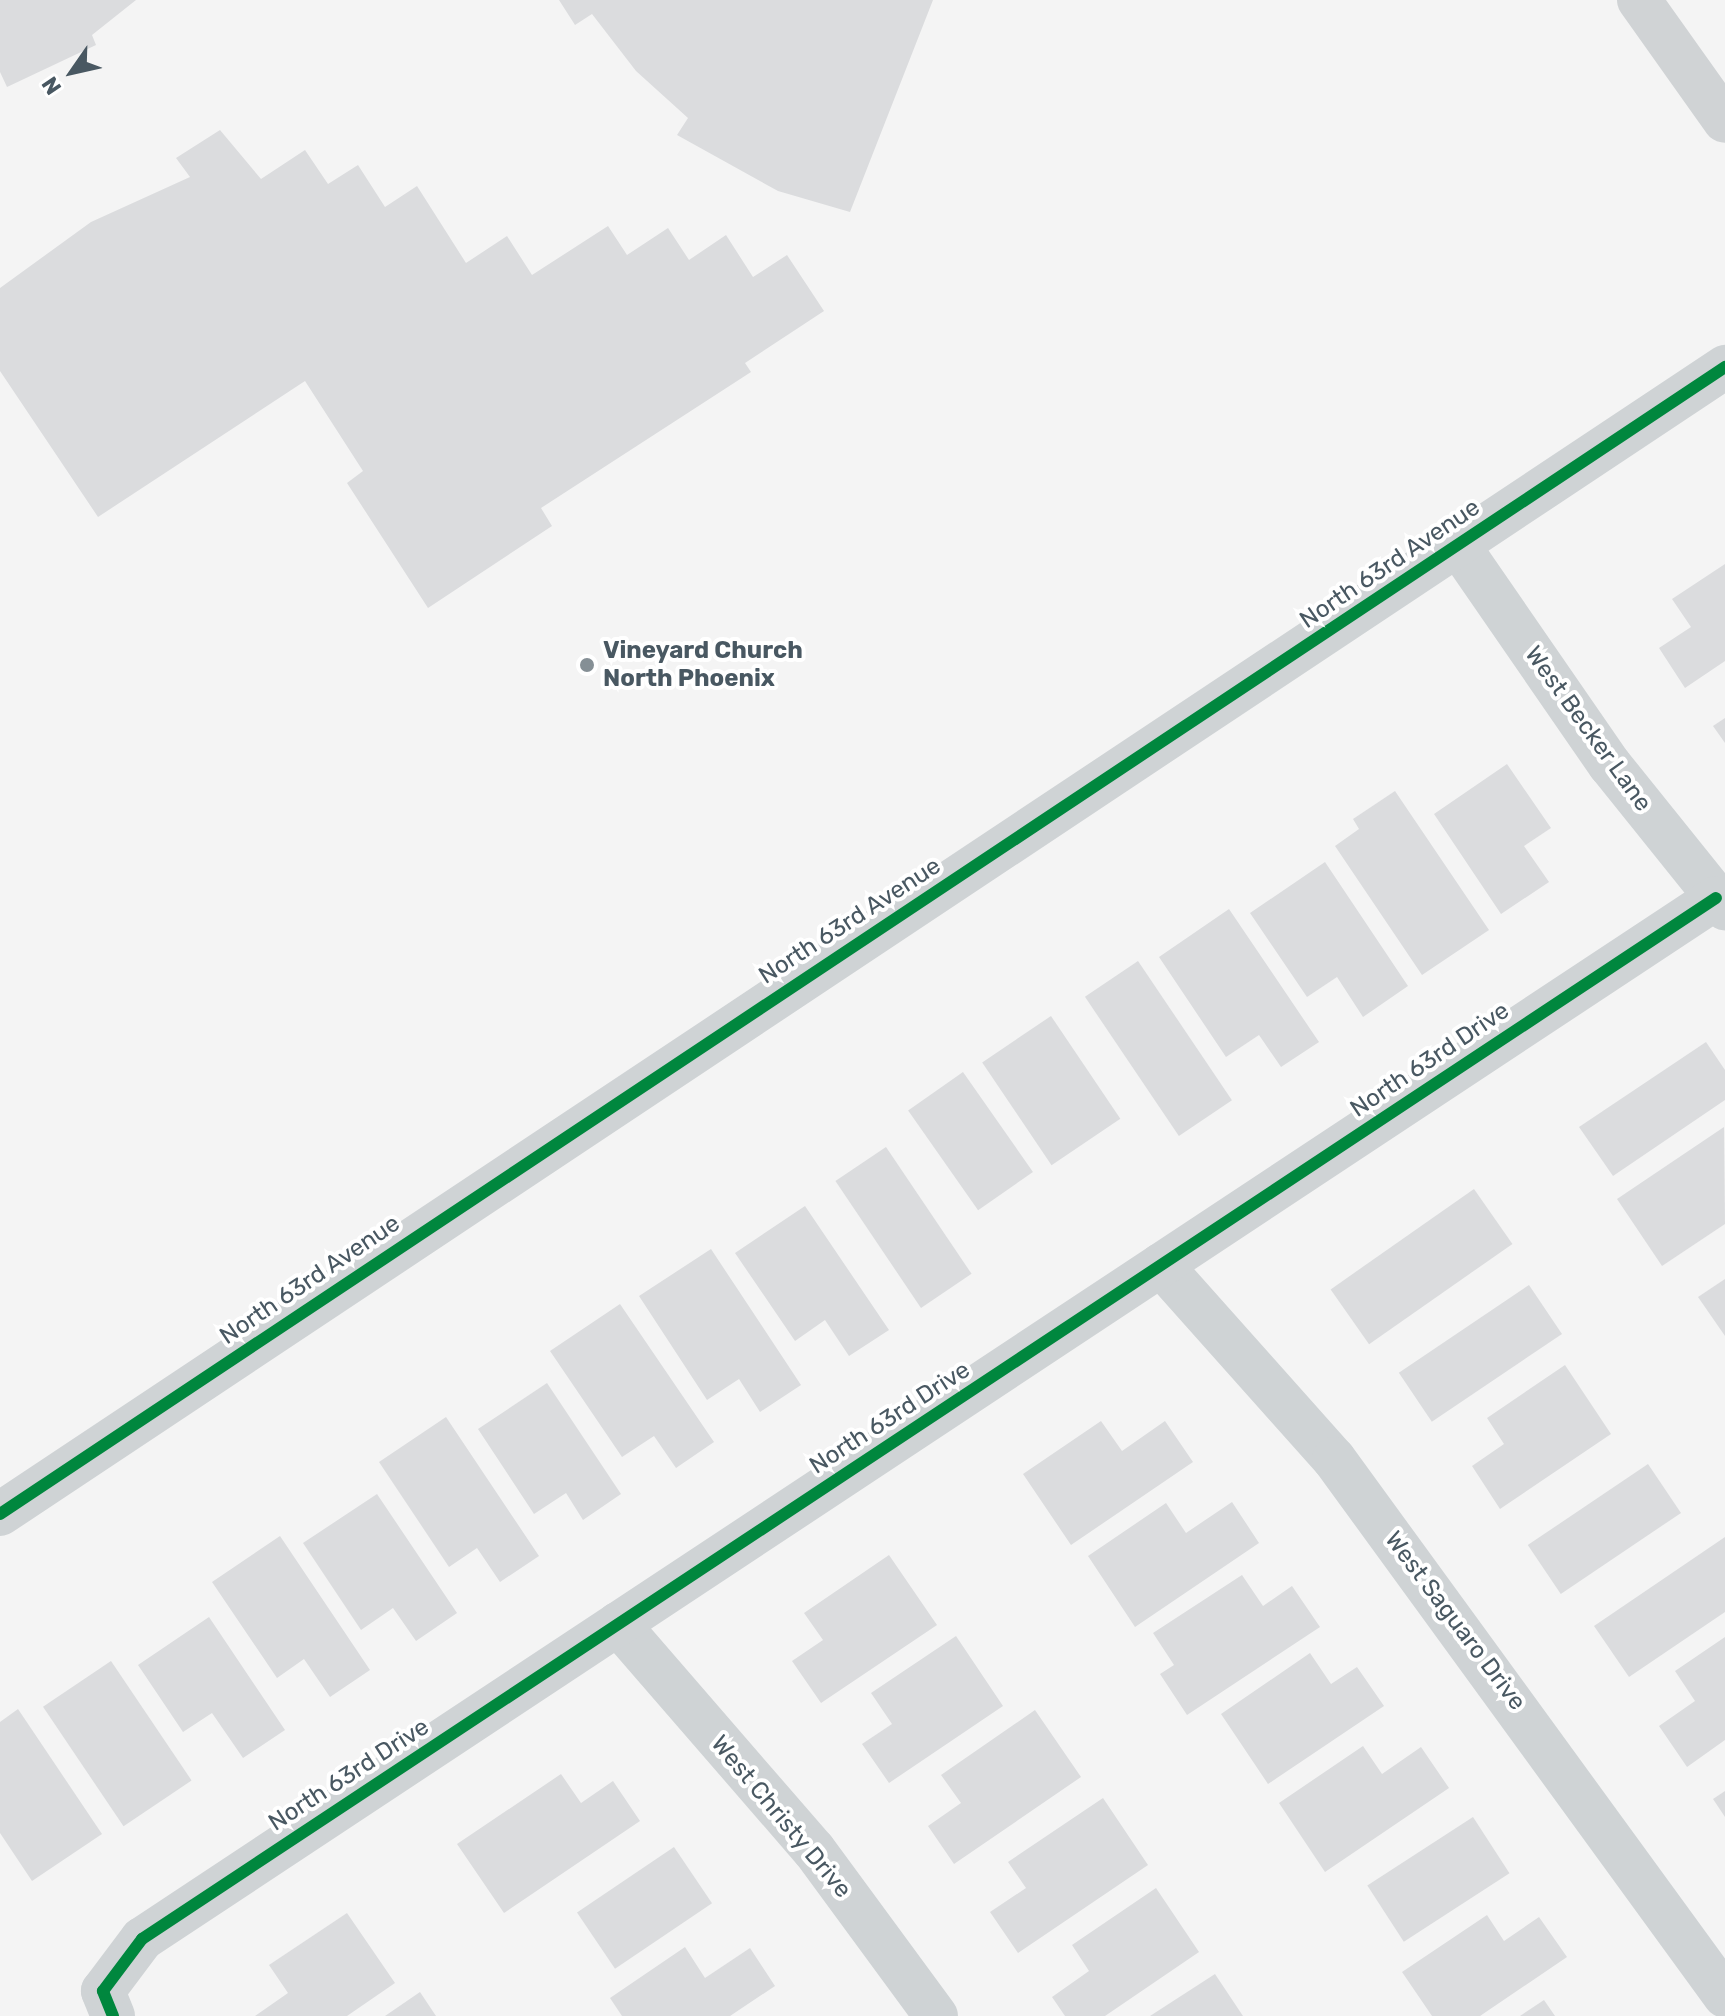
<!DOCTYPE html>
<html>
<head>
<meta charset="utf-8">
<style>
  body { margin:0 }
  #map { position:relative; width:1725px; height:2016px; overflow:hidden; background:#f4f4f4; font-family:Rubik,sans-serif }
  div>[style] { position:absolute }
  .building>* { inset:0; background:#dbdcde; transform-origin:0 0 }
  .minor>* { height:44px; margin:-22px; padding:0 22px; transform-origin:22px; border-radius:22px; background:#cfd3d5 }
  .tertiary>* { height:44px; margin:-22px; padding:0 22px; transform-origin:22px; border-radius:22px; background:#cfd3d5 }
  .secondary>* { height:44px; margin:-22px; padding:0 22px; transform-origin:22px; border-radius:22px; background:#d0d3d5 }
  .cycleway>* { height:12px; margin:-6px; padding:0 6px; transform-origin:6px; border-radius:6px; background:#00873e }
  .dots>* { width:22px; height:22px; translate:-50% -50%; box-sizing:border-box; border:4px solid #fff; border-radius:50% }
  span { translate:-50% -50%; white-space:nowrap; text-align:center; line-height:1.15; -webkit-text-stroke:8px #fff; paint-order:stroke }
  .street-label { font-size:24px; color:#495862 }
  .poi-label { font-size:24px; color:#495862; font-weight:700 }
  .left { translate:0 -50%; text-align:left }
  .north { position:absolute; left:32px; top:32px; width:80px; height:80px; -webkit-text-stroke:6px #fff; paint-order:stroke; rotate:236deg; font-size:22px; font-weight:700; line-height:32px; text-align:center; color:#495862 }
  .north::after { content:''; display:block; margin:auto; width:28px; height:36px; background:#495862; clip-path:polygon(50% 0,100% 100%,50% 72%,0 100%) }
</style>
</head>
<body>
<div id="map">
  <div class="building">
    <div style="clip-path:polygon(0 0,136px 0,92px 35px,96px 45px,7px 87px,0 72px)"></div>
    <div style="clip-path:polygon(559px 0,933px 0,850px 212px,778px 191px,677px 135px,688px 118px,636px 71px,592px 14px,575px 25px)"></div>
    <div style="clip-path:polygon(220px 130px,261px 179px,305px 150px,328px 184px,358px 165px,385px 207px,417px 186px,466px 263px,507px 236px,532px 275px,608px 226px,627px 255px,668px 228px,689px 260px,726px 235px,753px 277px,787px 255px,824px 311px,745px 363px,751px 372px,541px 508px,552px 526px,428px 608px,347px 483px,363px 471px,305px 381px,98px 517px,0 371px,0 288px,91px 222px,190px 177px,176px 158px)"></div>
    <div style="clip-path:polygon(1725px 564px,1725px 661px,1685px 688px,1659px 648px,1691px 627px,1672px 599px)"></div>
    <div style="clip-path:polygon(1725px 718px,1725px 743px,1713px 726px)"></div>
    <div style="clip-path:polygon(1507px 764px,1551px 828px,1524px 846px,1549px 882px,1501px 914px,1434px 814px)"></div>
    <div style="clip-path:polygon(1395px 791px,1489px 930px,1422px 975px,1335px 846px,1359px 829px,1353px 819px)"></div>
    <div style="clip-path:polygon(1325px 862px,1408px 986px,1363px 1017px,1337px 977px,1307px 997px,1250px 913px)"></div>
    <div style="clip-path:polygon(1229px 909px,1319px 1042px,1281px 1067px,1259px 1035px,1226px 1057px,1159px 957px)"></div>
    <div style="left:1138px;top:961px;width:168px;height:64px;rotate:56deg"></div>
    <div style="left:1051px;top:1016px;width:124px;height:83px;rotate:56deg"></div>
    <div style="clip-path:polygon(1706px 1042px,1725px 1070px,1725px 1100px,1613px 1176px,1579px 1127px)"></div>
    <div style="left:963px;top:1072px;width:122px;height:67px;rotate:55deg"></div>
    <div style="clip-path:polygon(1724px 1127px,1725px 1224px,1662px 1266px,1617px 1199px)"></div>
    <div style="left:886px;top:1147px;width:153px;height:61px;rotate:56deg"></div>
    <div style="left:1474px;top:1189px;width:67px;height:175px;rotate:55deg"></div>
    <div style="clip-path:polygon(805px 1206px,889px 1330px,849px 1356px,825px 1320px,795px 1341px,735px 1253px)"></div>
    <div style="clip-path:polygon(711px 1249px,801px 1385px,760px 1412px,739px 1379px,707px 1400px,639px 1296px)"></div>
    <div style="clip-path:polygon(1725px 1279px,1725px 1336px,1698px 1297px)"></div>
    <div style="left:1529px;top:1285px;width:59px;height:157px;rotate:56deg"></div>
    <div style="clip-path:polygon(620px 1304px,714px 1442px,676px 1468px,654px 1436px,622px 1457px,550px 1351px)"></div>
    <div style="clip-path:polygon(1565px 1365px,1611px 1434px,1500px 1509px,1472px 1466px,1504px 1444px,1487px 1418px)"></div>
    <div style="clip-path:polygon(547px 1383px,621px 1494px,583px 1520px,566px 1493px,534px 1514px,478px 1429px)"></div>
    <div style="clip-path:polygon(446px 1417px,539px 1556px,500px 1582px,477px 1548px,449px 1567px,379px 1462px)"></div>
    <div style="clip-path:polygon(1101px 1421px,1122px 1451px,1165px 1421px,1193px 1462px,1071px 1545px,1023px 1474px)"></div>
    <div style="left:1648px;top:1464px;width:59px;height:145px;rotate:56deg"></div>
    <div style="clip-path:polygon(377px 1494px,457px 1613px,416px 1641px,393px 1608px,361px 1630px,303px 1543px)"></div>
    <div style="clip-path:polygon(1232px 1502px,1259px 1543px,1135px 1627px,1088px 1556px,1166px 1503px,1186px 1533px)"></div>
    <div style="clip-path:polygon(280px 1536px,370px 1670px,330px 1697px,304px 1659px,277px 1678px,212px 1582px)"></div>
    <div style="clip-path:polygon(1725px 1537px,1725px 1612px,1629px 1677px,1594px 1626px)"></div>
    <div style="clip-path:polygon(889px 1555px,937px 1625px,821px 1703px,792px 1661px,823px 1640px,804px 1613px)"></div>
    <div style="clip-path:polygon(1242px 1575px,1263px 1606px,1292px 1586px,1320px 1627px,1187px 1715px,1160px 1674px,1174px 1665px,1153px 1633px)"></div>
    <div style="clip-path:polygon(209px 1617px,285px 1730px,243px 1758px,212px 1713px,183px 1732px,138px 1665px)"></div>
    <div style="clip-path:polygon(956px 1636px,1003px 1706px,889px 1783px,862px 1744px,892px 1724px,871px 1693px)"></div>
    <div style="clip-path:polygon(1725px 1637px,1725px 1740px,1687px 1767px,1659px 1726px,1695px 1701px,1675px 1671px)"></div>
    <div style="clip-path:polygon(1310px 1653px,1331px 1684px,1357px 1667px,1384px 1706px,1268px 1784px,1221px 1714px)"></div>
    <div style="left:111px;top:1661px;width:144px;height:82px;rotate:56deg"></div>
    <div style="clip-path:polygon(18px 1709px,102px 1834px,32px 1881px,0 1833px,0 1722px)"></div>
    <div style="clip-path:polygon(1035px 1710px,1081px 1777px,954px 1864px,928px 1826px,961px 1803px,941px 1775px)"></div>
    <div style="clip-path:polygon(1363px 1746px,1382px 1774px,1421px 1747px,1449px 1788px,1325px 1872px,1279px 1803px)"></div>
    <div style="clip-path:polygon(561px 1774px,581px 1803px,613px 1781px,640px 1821px,504px 1913px,457px 1844px)"></div>
    <div style="clip-path:polygon(1725px 1791px,1725px 1817px,1713px 1799px)"></div>
    <div style="clip-path:polygon(1103px 1798px,1148px 1865px,1018px 1953px,990px 1912px,1026px 1888px,1008px 1862px)"></div>
    <div style="left:1473px;top:1817px;width:67px;height:126px;rotate:57deg"></div>
    <div style="left:674px;top:1847px;width:68px;height:117px;rotate:56deg"></div>
    <div style="clip-path:polygon(1156px 1888px,1199px 1952px,1105px 2016px,1065px 2016px,1052px 1997px,1089px 1971px,1072px 1945px)"></div>
    <div style="clip-path:polygon(347px 1913px,395px 1983px,347px 2016px,255px 2016px,288px 1993px,269px 1965px)"></div>
    <div style="clip-path:polygon(1487px 1915px,1504px 1941px,1539px 1917px,1567px 1957px,1480px 2016px,1432px 2016px,1402px 1972px)"></div>
    <div style="clip-path:polygon(685px 1947px,705px 1978px,750px 1948px,775px 1986px,730px 2016px,622px 2016px,610px 1998px)"></div>
    <div style="clip-path:polygon(1215px 1974px,1243px 2016px,1150px 2016px)"></div>
    <div style="clip-path:polygon(420px 1992px,436px 2016px,385px 2016px)"></div>
    <div style="clip-path:polygon(1544px 2000px,1555px 2016px,1520px 2016px)"></div>
  </div>
  <div class="minor">
    <div style="left:1458px;top:545px;width:267px;rotate:55.4deg"></div>
    <div style="left:1610px;top:765px;width:184px;rotate:51.2deg"></div>
    <div style="left:1161px;top:1265px;width:260px;rotate:48.3deg"></div>
    <div style="left:1334px;top:1459px;width:664px;rotate:53.94deg"></div>
    <div style="left:618px;top:1624px;width:299px;rotate:49.1deg"></div>
    <div style="left:814px;top:1850px;width:206px;rotate:53.7deg"></div>
    <div style="left:113px;top:2016px;width:27px;rotate:-112deg"></div>
    <div style="left:103px;top:1991px;width:65px;rotate:-53.1deg"></div>
    <div style="left:142px;top:1939px;width:1887px;rotate:-33.48deg"></div>
  </div>
  <div class="tertiary">
    <div style="left:0;top:1514px;width:2072px;rotate:-33.62deg"></div>
  </div>
  <div class="secondary">
    <div style="left:1639px;top:0;width:148px;rotate:54.6deg"></div>
  </div>
  <div class="cycleway">
    <div style="left:0;top:1514px;width:2072px;rotate:-33.62deg"></div>
    <div style="left:113px;top:2016px;width:27px;rotate:-112deg"></div>
    <div style="left:103px;top:1991px;width:65px;rotate:-53.1deg"></div>
    <div style="left:142px;top:1939px;width:1887px;rotate:-33.48deg"></div>
  </div>
  <div class="dots">
    <div style="left:587px;top:665px;background:#858f95"></div>
  </div>
  <div class="street-label">
    <span style="left:1390px;top:564px;rotate:-34deg">North 63rd Avenue</span>
    <span style="left:1588px;top:729px;rotate:54deg">West Becker Lane</span>
    <span style="left:850px;top:921px;rotate:-33deg">North 63rd Avenue</span>
    <span style="left:1430px;top:1060px;rotate:-34deg">North 63rd Drive</span>
    <span style="left:310px;top:1280px;rotate:-34deg">North 63rd Avenue</span>
    <span style="left:890px;top:1418px;rotate:-33deg">North 63rd Drive</span>
    <span style="left:1455px;top:1621px;rotate:53deg">West Saguaro Drive</span>
    <span style="left:349px;top:1775px;rotate:-33deg">North 63rd Drive</span>
    <span style="left:781px;top:1817px;rotate:50deg">West Christy Drive</span>
  </div>
  <div class="poi-label">
    <span class="left" style="left:603px;top:665px">Vineyard Church<br>North Phoenix</span>
  </div>
  <div class="north">N</div>
</div>
</body>
</html>
